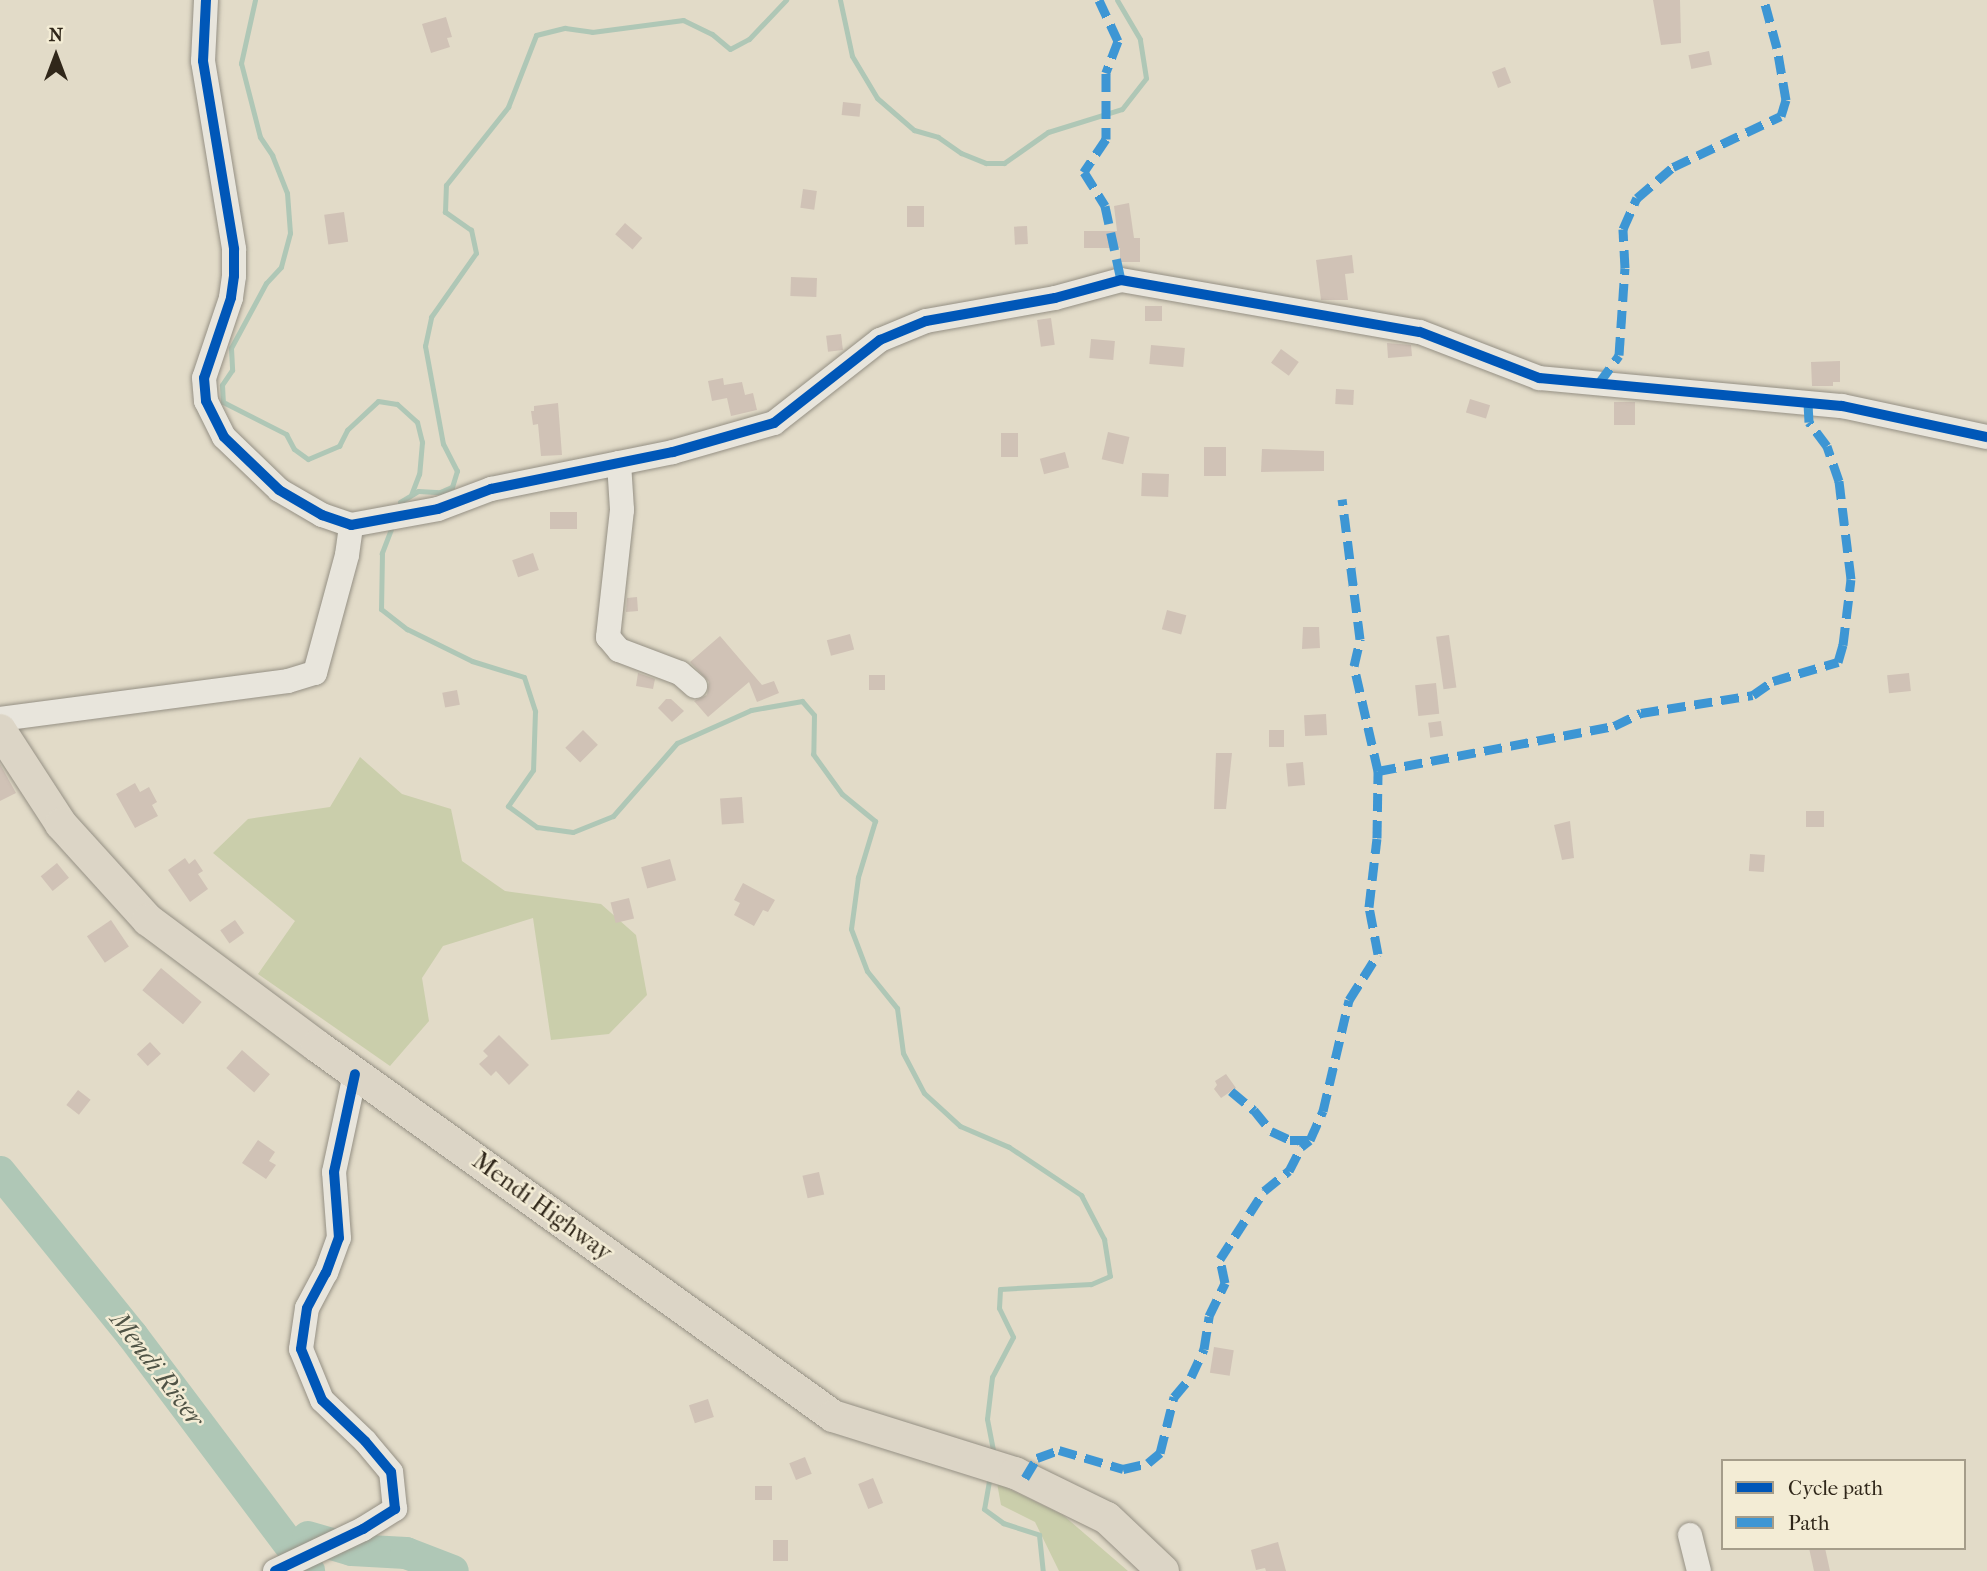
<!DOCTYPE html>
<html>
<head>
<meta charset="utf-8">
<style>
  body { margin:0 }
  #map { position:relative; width:1987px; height:1571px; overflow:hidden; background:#e2dbc8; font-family:"IM FELL French Canon",serif }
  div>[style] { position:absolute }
  .green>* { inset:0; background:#caceab }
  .stream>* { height:5px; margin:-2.5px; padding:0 2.5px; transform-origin:2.5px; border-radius:2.5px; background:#afc7b6 }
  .river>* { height:32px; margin:-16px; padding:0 16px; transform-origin:16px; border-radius:16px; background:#afc7b6 }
  .building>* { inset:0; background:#d0c2b6; transform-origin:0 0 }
  .roads { filter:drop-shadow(0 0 2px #959084) drop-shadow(0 0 2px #959084) }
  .minor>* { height:24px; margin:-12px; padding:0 12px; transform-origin:12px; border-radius:12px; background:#e8e5dc }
  .major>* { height:32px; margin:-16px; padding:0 16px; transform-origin:16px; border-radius:16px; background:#dcd5c6 }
  .quiet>* { height:9px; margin-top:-4.5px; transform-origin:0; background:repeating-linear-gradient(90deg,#3d96d4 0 18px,transparent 0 27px) }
  .cycleway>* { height:10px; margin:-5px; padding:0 5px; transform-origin:5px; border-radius:5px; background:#0057b8 }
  span { translate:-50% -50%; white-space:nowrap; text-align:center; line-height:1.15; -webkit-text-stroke:5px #f3ecd5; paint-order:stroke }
  .street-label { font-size:24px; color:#30271a }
  .water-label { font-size:26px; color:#505446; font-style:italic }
  .legend { position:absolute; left:1721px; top:1459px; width:245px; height:91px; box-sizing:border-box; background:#f3ecd5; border:2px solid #a59d8a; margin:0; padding:9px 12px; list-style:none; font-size:21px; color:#30271a }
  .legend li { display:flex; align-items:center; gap:14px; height:35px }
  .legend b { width:35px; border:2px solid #a59d8a }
  .north { position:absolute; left:21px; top:21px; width:70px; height:70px; -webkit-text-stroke:5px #f3ecd5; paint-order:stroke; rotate:0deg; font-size:19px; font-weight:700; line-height:28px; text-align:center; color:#30271a }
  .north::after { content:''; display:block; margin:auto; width:24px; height:32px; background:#30271a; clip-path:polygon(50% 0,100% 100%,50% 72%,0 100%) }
</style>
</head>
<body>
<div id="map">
  <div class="green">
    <div style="clip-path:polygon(360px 757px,402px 794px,451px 809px,462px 861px,505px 891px,601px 904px,636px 935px,647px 995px,609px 1034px,551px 1040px,533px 918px,443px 946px,422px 978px,429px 1021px,390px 1066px,258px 974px,295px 921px,213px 853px,248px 819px,330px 807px)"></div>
    <div style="clip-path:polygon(997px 1483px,1063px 1515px,1128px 1571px,1059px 1571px,1035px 1522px,1001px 1505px)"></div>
  </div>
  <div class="stream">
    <div style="left:255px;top:0;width:65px;rotate:102.5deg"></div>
    <div style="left:241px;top:63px;width:76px;rotate:75.6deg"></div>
    <div style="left:260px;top:137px;width:22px;rotate:56deg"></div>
    <div style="left:272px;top:155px;width:41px;rotate:68.5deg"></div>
    <div style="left:287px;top:193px;width:40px;rotate:85.7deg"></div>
    <div style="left:290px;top:233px;width:35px;rotate:105deg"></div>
    <div style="left:281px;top:267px;width:22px;rotate:133deg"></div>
    <div style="left:266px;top:283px;width:74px;rotate:118.3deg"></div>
    <div style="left:231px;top:348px;width:22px;rotate:87deg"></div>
    <div style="left:232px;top:370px;width:18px;rotate:124deg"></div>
    <div style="left:222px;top:385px;width:17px;rotate:87deg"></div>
    <div style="left:223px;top:402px;width:71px;rotate:26.9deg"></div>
    <div style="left:286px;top:434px;width:17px;rotate:62deg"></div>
    <div style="left:294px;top:449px;width:17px;rotate:36deg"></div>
    <div style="left:308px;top:459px;width:34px;rotate:-23deg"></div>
    <div style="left:339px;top:446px;width:18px;rotate:-63deg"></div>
    <div style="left:347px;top:430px;width:42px;rotate:-43.1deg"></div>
    <div style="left:378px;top:401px;width:19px;rotate:9deg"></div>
    <div style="left:397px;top:404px;width:27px;rotate:42deg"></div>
    <div style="left:417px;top:422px;width:21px;rotate:76deg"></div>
    <div style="left:422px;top:442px;width:32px;rotate:95deg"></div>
    <div style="left:419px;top:474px;width:22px;rotate:111deg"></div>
    <div style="left:840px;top:0;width:57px;rotate:77.9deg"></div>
    <div style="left:852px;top:56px;width:49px;rotate:59.2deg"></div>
    <div style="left:877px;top:98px;width:49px;rotate:40.9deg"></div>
    <div style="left:914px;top:130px;width:25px;rotate:16deg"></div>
    <div style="left:938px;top:137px;width:28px;rotate:35deg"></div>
    <div style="left:961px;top:153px;width:27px;rotate:22deg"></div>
    <div style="left:986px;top:163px;width:18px"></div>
    <div style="left:1004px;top:163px;width:54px;rotate:-35.2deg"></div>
    <div style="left:1048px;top:132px;width:77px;rotate:-17.3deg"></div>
    <div style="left:1122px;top:109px;width:39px;rotate:-52deg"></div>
    <div style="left:1146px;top:78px;width:39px;rotate:-99deg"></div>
    <div style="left:1140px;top:39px;width:45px;rotate:-120.5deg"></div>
    <div style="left:400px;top:502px;width:21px;rotate:-31deg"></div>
    <div style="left:418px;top:491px;width:22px;rotate:3deg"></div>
    <div style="left:440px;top:492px;width:13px;rotate:-23deg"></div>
    <div style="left:452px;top:487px;width:17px;rotate:-73deg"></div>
    <div style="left:457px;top:471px;width:30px;rotate:-117deg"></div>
    <div style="left:443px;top:444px;width:100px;rotate:-100.4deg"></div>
    <div style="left:425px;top:346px;width:30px;rotate:-78deg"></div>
    <div style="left:431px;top:317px;width:78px;rotate:-54.9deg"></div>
    <div style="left:476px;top:253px;width:24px;rotate:-102deg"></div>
    <div style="left:471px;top:230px;width:32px;rotate:-145deg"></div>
    <div style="left:445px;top:212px;width:27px;rotate:-88deg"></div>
    <div style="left:446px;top:185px;width:100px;rotate:-51.5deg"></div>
    <div style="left:508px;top:107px;width:77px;rotate:-68.7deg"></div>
    <div style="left:536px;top:35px;width:30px;rotate:-14deg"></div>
    <div style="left:565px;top:28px;width:27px;rotate:8deg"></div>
    <div style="left:592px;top:32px;width:92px;rotate:-7.5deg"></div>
    <div style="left:683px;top:20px;width:32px;rotate:26deg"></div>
    <div style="left:712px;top:34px;width:23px;rotate:40deg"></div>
    <div style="left:730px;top:49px;width:21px;rotate:-28deg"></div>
    <div style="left:749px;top:39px;width:54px;rotate:-46.5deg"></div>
    <div style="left:391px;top:529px;width:26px;rotate:111deg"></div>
    <div style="left:382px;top:553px;width:56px;rotate:91deg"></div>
    <div style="left:381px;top:609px;width:33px;rotate:38deg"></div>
    <div style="left:407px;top:629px;width:72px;rotate:26.2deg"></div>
    <div style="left:472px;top:661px;width:54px;rotate:17.1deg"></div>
    <div style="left:524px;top:677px;width:36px;rotate:72deg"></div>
    <div style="left:535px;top:711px;width:59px;rotate:91.9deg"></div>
    <div style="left:533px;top:770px;width:44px;rotate:124.8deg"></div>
    <div style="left:508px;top:806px;width:36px;rotate:36deg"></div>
    <div style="left:537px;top:827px;width:36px;rotate:8deg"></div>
    <div style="left:573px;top:832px;width:43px;rotate:-21.8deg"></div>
    <div style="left:613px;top:816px;width:97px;rotate:-48.8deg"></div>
    <div style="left:677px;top:743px;width:81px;rotate:-24deg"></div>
    <div style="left:751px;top:710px;width:52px;rotate:-10deg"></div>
    <div style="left:802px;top:701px;width:18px;rotate:49deg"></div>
    <div style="left:814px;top:715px;width:39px;rotate:91deg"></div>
    <div style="left:813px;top:754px;width:49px;rotate:54.1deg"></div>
    <div style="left:842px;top:794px;width:43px;rotate:39.3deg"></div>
    <div style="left:875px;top:821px;width:59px;rotate:106.9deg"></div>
    <div style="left:858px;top:877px;width:52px;rotate:97.7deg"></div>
    <div style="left:851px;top:929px;width:45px;rotate:69.1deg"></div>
    <div style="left:867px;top:971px;width:48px;rotate:51deg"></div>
    <div style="left:897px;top:1008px;width:45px;rotate:82.4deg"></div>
    <div style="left:903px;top:1053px;width:45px;rotate:62.3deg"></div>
    <div style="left:924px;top:1093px;width:49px;rotate:42.5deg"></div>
    <div style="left:960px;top:1126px;width:53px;rotate:23.2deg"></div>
    <div style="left:1009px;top:1147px;width:87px;rotate:33.7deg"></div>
    <div style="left:1081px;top:1195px;width:50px;rotate:62.4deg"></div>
    <div style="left:1104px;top:1239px;width:37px;rotate:81deg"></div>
    <div style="left:1110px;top:1276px;width:21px;rotate:157deg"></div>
    <div style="left:1091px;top:1284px;width:91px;rotate:176.9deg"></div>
    <div style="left:1000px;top:1289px;width:19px;rotate:93deg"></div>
    <div style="left:999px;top:1308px;width:32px;rotate:64deg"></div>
    <div style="left:1013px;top:1337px;width:45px;rotate:117.7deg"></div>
    <div style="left:992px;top:1377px;width:42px;rotate:96.8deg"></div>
    <div style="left:987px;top:1419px;width:32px;rotate:79deg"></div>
    <div style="left:989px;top:1481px;width:28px;rotate:100deg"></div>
    <div style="left:984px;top:1509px;width:24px;rotate:36deg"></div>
    <div style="left:1003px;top:1523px;width:38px;rotate:18deg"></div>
    <div style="left:1039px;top:1535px;width:36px;rotate:84deg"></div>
  </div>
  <div class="river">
    <div style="left:0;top:1172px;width:210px;rotate:51deg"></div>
    <div style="left:132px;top:1335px;width:295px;rotate:53.1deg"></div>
    <div style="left:308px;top:1537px;width:46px;rotate:16.5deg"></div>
    <div style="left:352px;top:1550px;width:54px;rotate:3.2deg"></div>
    <div style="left:406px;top:1553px;width:50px;rotate:21deg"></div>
  </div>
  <div class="building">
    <div style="clip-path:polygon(1653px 0,1680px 0,1681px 43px,1661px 45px)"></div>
    <div style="clip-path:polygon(446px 17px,452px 37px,447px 38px,450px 47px,431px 53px,422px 24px)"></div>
    <div style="left:1709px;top:51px;width:14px;height:21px;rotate:78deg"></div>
    <div style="left:1505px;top:67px;width:17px;height:14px;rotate:69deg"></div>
    <div style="left:843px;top:102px;width:18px;height:13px;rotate:6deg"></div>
    <div style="left:803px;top:189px;width:14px;height:19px;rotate:8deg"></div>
    <div style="clip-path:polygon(1129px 203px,1134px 238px,1140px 238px,1140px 262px,1120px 262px,1120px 248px,1084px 248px,1084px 231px,1117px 231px,1114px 206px)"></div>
    <div style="left:907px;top:206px;width:17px;height:21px"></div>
    <div style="left:344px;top:212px;width:30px;height:20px;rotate:82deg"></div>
    <div style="left:625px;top:223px;width:23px;height:15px;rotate:41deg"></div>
    <div style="left:1027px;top:226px;width:18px;height:13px;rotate:87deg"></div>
    <div style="clip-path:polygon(1352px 255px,1354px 273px,1345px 274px,1348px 300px,1321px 300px,1316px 260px)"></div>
    <div style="left:791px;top:277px;width:26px;height:19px;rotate:2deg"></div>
    <div style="left:1145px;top:306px;width:17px;height:15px"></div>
    <div style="left:1051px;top:318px;width:27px;height:14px;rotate:82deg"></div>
    <div style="left:841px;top:334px;width:16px;height:15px;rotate:83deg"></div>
    <div style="left:1091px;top:339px;width:24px;height:19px;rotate:5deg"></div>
    <div style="clip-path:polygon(1387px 343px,1411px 345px,1412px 356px,1388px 358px)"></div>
    <div style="left:1151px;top:345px;width:34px;height:19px;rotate:5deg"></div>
    <div style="left:1281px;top:349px;width:22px;height:17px;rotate:36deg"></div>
    <div style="clip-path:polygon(1840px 361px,1840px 382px,1833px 382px,1833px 386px,1812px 386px,1811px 362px)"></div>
    <div style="clip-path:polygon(723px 378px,724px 385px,742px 382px,745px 395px,753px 393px,757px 410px,731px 416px,727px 398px,712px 401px,708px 381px)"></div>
    <div style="left:1336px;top:389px;width:18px;height:15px;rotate:3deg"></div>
    <div style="left:1470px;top:399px;width:21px;height:14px;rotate:17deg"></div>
    <div style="left:1614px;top:402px;width:21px;height:23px"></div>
    <div style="clip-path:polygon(558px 403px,562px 455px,541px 456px,538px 424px,533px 425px,531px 411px,534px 411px,534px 406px)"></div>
    <div style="left:1108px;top:432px;width:22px;height:28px;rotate:13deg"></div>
    <div style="left:1001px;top:433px;width:17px;height:24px"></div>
    <div style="left:1204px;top:447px;width:22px;height:29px"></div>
    <div style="clip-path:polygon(1262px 449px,1324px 451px,1324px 471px,1261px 472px)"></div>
    <div style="left:1065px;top:452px;width:16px;height:26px;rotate:75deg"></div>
    <div style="left:1142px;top:473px;width:27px;height:23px;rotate:2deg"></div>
    <div style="left:577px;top:512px;width:17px;height:27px;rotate:90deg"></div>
    <div style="left:533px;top:553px;width:18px;height:22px;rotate:71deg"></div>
    <div style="clip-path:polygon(637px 597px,638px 611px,626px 612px,627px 598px)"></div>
    <div style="left:1167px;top:610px;width:20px;height:20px;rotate:15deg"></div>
    <div style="clip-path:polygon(1303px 627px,1319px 627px,1320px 648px,1302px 649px)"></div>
    <div style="left:850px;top:634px;width:16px;height:24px;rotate:75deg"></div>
    <div style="left:1449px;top:635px;width:53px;height:13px;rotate:82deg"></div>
    <div style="clip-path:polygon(720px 636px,762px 685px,774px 681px,779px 693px,757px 702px,749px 682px,708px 717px,694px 701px,707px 695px,709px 682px,690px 662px)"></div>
    <div style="clip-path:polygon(638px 673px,655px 679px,653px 689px,636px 686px)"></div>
    <div style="left:1909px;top:673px;width:18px;height:22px;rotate:84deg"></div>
    <div style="left:869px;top:675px;width:16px;height:15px"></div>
    <div style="left:1436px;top:683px;width:31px;height:21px;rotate:84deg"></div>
    <div style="left:457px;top:690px;width:15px;height:15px;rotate:79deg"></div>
    <div style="clip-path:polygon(666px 699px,671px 699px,684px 711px,672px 722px,658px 708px)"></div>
    <div style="left:1326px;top:714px;width:21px;height:22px;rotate:87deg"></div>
    <div style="left:1441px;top:721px;width:15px;height:13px;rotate:82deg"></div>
    <div style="left:583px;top:730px;width:21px;height:25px;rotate:45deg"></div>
    <div style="left:1269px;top:730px;width:15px;height:17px"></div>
    <div style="clip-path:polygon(1216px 753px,1232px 753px,1226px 809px,1214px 809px)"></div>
    <div style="left:1303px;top:762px;width:23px;height:17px;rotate:85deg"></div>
    <div style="clip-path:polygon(0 764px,16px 793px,0 801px)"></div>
    <div style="clip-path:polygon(135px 783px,140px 792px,149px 787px,157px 802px,152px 805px,158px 816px,135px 828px,116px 794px)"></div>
    <div style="left:742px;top:797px;width:26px;height:22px;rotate:86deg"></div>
    <div style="left:1806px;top:811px;width:18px;height:16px"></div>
    <div style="clip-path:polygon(1570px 821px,1574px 858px,1562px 860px,1554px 825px)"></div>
    <div style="left:1750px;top:854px;width:15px;height:17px;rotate:4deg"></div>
    <div style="clip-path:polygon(185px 858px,189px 864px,195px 859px,203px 871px,198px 874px,208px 889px,190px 902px,168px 870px)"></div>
    <div style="left:670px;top:859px;width:22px;height:30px;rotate:74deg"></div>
    <div style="left:57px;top:863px;width:19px;height:21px;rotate:51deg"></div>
    <div style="clip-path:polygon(743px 883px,775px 900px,768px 912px,763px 910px,754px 926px,734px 915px,740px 903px,734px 900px)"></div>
    <div style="left:629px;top:898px;width:21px;height:19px;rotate:76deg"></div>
    <div style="left:111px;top:920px;width:32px;height:29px;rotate:56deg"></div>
    <div style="left:235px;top:920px;width:16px;height:18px;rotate:55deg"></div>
    <div style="left:161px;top:968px;width:53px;height:29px;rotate:40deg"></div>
    <div style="clip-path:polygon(499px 1035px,529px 1065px,509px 1085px,496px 1071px,491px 1076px,479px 1064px,488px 1056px,483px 1051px)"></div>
    <div style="left:150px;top:1042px;width:16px;height:18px;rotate:47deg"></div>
    <div style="left:242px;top:1050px;width:37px;height:24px;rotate:41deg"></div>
    <div style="clip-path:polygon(1226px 1074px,1236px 1088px,1221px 1098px,1214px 1089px,1217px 1085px,1215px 1081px)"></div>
    <div style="left:78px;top:1090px;width:16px;height:19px;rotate:38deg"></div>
    <div style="clip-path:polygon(258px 1140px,275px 1152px,269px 1161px,276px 1165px,266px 1179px,242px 1163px)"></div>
    <div style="left:819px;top:1172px;width:23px;height:17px;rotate:77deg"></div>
    <div style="left:1214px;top:1347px;width:20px;height:26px;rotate:9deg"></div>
    <div style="left:708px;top:1399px;width:19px;height:20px;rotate:72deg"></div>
    <div style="left:805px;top:1457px;width:18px;height:17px;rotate:68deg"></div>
    <div style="left:873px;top:1478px;width:27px;height:16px;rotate:68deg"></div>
    <div style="left:772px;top:1486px;width:14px;height:17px;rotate:90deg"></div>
    <div style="left:788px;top:1540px;width:21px;height:15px;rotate:90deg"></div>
    <div style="clip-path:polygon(1278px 1542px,1286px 1571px,1266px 1571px,1265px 1568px,1256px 1570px,1251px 1550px)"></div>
    <div style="clip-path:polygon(1809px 1548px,1825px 1548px,1830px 1571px,1814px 1571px)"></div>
  </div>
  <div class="roads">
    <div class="minor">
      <div style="left:206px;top:0;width:61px;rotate:92.8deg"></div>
      <div style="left:203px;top:61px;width:191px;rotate:80.6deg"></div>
      <div style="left:234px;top:249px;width:27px;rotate:90deg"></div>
      <div style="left:234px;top:276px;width:22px;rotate:98deg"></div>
      <div style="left:231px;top:298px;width:84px;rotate:108.6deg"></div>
      <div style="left:204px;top:378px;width:23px;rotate:85deg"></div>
      <div style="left:206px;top:401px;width:40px;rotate:63.4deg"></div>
      <div style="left:224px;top:437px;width:76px;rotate:43.9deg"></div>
      <div style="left:279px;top:490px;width:50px;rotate:30.2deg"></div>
      <div style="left:322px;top:515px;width:31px;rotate:19deg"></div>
      <div style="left:351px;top:525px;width:88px;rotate:-10.4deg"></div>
      <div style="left:438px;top:509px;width:57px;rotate:-20.7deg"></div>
      <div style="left:491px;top:489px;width:186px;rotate:-11.5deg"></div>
      <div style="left:673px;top:452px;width:105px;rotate:-16deg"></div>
      <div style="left:774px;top:423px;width:135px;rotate:-38.1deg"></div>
      <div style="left:880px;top:340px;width:50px;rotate:-22.4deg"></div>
      <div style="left:926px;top:321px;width:131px;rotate:-10.1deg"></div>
      <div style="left:1055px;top:298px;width:68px;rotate:-15.3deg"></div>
      <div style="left:1121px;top:280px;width:303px;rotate:9.9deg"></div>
      <div style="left:1420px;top:332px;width:128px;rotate:21.1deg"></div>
      <div style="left:1539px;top:378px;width:304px;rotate:5.3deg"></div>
      <div style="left:1842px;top:406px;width:148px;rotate:12.1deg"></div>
      <div style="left:619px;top:463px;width:47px;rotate:86.3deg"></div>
      <div style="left:622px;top:510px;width:128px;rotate:96.3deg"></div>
      <div style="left:608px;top:637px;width:17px;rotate:50deg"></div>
      <div style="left:619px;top:650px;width:65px;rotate:20.7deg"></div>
      <div style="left:680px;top:673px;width:20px;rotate:41deg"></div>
      <div style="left:0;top:719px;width:290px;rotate:-7.5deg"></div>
      <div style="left:288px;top:681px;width:28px;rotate:-17deg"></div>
      <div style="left:315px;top:673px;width:122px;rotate:-74.8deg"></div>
      <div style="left:347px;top:555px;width:30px;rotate:-82deg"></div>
      <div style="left:1690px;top:1535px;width:37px;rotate:76deg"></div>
      <div style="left:275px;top:1571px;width:98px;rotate:-25.5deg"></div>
      <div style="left:363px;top:1529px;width:38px;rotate:-32deg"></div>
      <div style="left:395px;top:1509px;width:37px;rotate:-96deg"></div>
      <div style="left:391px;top:1472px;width:40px;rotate:-130deg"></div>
      <div style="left:365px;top:1441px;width:59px;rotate:-136.4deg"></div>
      <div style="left:322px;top:1400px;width:55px;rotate:-112.4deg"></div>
      <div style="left:301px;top:1349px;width:41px;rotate:-81.7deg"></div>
      <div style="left:307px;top:1308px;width:40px;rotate:-62deg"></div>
      <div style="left:326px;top:1273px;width:37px;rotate:-70deg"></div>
      <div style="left:339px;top:1238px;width:66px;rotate:-94.3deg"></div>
      <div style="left:334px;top:1172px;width:100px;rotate:-77.9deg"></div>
    </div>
    <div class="major">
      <div style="left:0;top:730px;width:112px;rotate:57deg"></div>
      <div style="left:61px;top:824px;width:130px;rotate:47.8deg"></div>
      <div style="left:148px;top:920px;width:211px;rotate:36.7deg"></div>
      <div style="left:317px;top:1046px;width:635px;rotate:35.64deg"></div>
      <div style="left:833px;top:1416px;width:191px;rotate:17.4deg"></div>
      <div style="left:1015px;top:1473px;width:102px;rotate:26.1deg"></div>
      <div style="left:1107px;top:1518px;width:77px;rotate:43.4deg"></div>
    </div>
  </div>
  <div class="quiet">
    <div style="left:1099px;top:0;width:45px;rotate:65.1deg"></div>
    <div style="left:1118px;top:41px;width:34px;rotate:111deg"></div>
    <div style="left:1106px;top:73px;width:66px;rotate:90deg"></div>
    <div style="left:1106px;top:139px;width:40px;rotate:124deg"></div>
    <div style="left:1084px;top:172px;width:40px;rotate:58deg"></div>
    <div style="left:1105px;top:206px;width:76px;rotate:77.8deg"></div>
    <div style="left:1599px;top:383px;width:34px;rotate:-54deg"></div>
    <div style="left:1619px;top:355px;width:87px;rotate:-86.1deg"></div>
    <div style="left:1625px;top:268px;width:39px;rotate:-93deg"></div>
    <div style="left:1623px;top:229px;width:34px;rotate:-66deg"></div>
    <div style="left:1637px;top:198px;width:48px;rotate:-40.7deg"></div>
    <div style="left:1673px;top:167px;width:119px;rotate:-25.3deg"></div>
    <div style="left:1781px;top:116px;width:17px;rotate:-73deg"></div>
    <div style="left:1786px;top:100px;width:53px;rotate:-99.8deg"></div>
    <div style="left:1777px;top:48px;width:50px;rotate:-105.2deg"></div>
    <div style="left:1378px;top:771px;width:240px;rotate:-10.8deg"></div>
    <div style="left:1614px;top:726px;width:30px;rotate:-26deg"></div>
    <div style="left:1641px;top:713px;width:113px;rotate:-9.1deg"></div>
    <div style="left:1753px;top:695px;width:24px;rotate:-35deg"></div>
    <div style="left:1773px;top:681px;width:68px;rotate:-16.3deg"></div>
    <div style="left:1838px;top:662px;width:18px;rotate:-74deg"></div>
    <div style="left:1843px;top:645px;width:66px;rotate:-83.1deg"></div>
    <div style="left:1851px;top:579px;width:99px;rotate:-97deg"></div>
    <div style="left:1839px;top:481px;width:37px;rotate:-109deg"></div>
    <div style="left:1827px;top:446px;width:30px;rotate:-127deg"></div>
    <div style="left:1809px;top:422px;width:19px;rotate:-93deg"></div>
    <div style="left:1231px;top:1091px;width:30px;rotate:40deg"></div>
    <div style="left:1254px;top:1110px;width:27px;rotate:51deg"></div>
    <div style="left:1271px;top:1131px;width:21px;rotate:25deg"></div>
    <div style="left:1290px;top:1140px;width:20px"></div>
    <div style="left:1310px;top:1140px;width:32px;rotate:-66deg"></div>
    <div style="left:1323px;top:1111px;width:114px;rotate:-76.8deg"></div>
    <div style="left:1349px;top:1000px;width:54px;rotate:-57.8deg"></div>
    <div style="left:1378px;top:954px;width:48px;rotate:-100.8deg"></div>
    <div style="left:1369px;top:907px;width:69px;rotate:-83.4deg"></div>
    <div style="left:1377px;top:838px;width:67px;rotate:-89.1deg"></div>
    <div style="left:1378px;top:771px;width:108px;rotate:-102.9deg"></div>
    <div style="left:1354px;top:666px;width:28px;rotate:-77deg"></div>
    <div style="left:1360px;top:639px;width:141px;rotate:-97.3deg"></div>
    <div style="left:1025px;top:1478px;width:23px;rotate:-59deg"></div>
    <div style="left:1037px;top:1458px;width:23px;rotate:-20deg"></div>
    <div style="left:1059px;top:1450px;width:67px;rotate:16.5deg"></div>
    <div style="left:1123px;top:1469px;width:26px;rotate:-13deg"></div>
    <div style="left:1148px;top:1463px;width:16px;rotate:-40deg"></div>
    <div style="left:1160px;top:1453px;width:58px;rotate:-76deg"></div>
    <div style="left:1174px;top:1397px;width:26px;rotate:-50deg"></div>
    <div style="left:1191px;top:1377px;width:31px;rotate:-65deg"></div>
    <div style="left:1204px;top:1349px;width:33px;rotate:-81deg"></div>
    <div style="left:1209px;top:1316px;width:37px;rotate:-64deg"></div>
    <div style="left:1225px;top:1283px;width:25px;rotate:-102deg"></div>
    <div style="left:1220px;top:1259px;width:81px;rotate:-57.1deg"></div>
    <div style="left:1264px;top:1191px;width:32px;rotate:-39deg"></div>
    <div style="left:1289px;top:1171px;width:27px;rotate:-63deg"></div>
    <div style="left:1301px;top:1147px;width:11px;rotate:-38deg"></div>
  </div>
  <div class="cycleway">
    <div style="left:206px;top:0;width:61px;rotate:92.8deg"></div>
    <div style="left:203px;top:61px;width:191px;rotate:80.6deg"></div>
    <div style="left:234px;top:249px;width:27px;rotate:90deg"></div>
    <div style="left:234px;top:276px;width:22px;rotate:98deg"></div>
    <div style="left:231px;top:298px;width:84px;rotate:108.6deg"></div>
    <div style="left:204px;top:378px;width:23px;rotate:85deg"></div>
    <div style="left:206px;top:401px;width:40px;rotate:63.4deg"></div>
    <div style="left:224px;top:437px;width:76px;rotate:43.9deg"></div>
    <div style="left:279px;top:490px;width:50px;rotate:30.2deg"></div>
    <div style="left:322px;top:515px;width:31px;rotate:19deg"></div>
    <div style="left:351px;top:525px;width:88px;rotate:-10.4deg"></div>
    <div style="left:438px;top:509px;width:57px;rotate:-20.7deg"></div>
    <div style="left:491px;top:489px;width:186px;rotate:-11.5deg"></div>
    <div style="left:673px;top:452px;width:105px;rotate:-16deg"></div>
    <div style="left:774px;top:423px;width:135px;rotate:-38.1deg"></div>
    <div style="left:880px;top:340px;width:50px;rotate:-22.4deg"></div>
    <div style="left:926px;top:321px;width:131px;rotate:-10.1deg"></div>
    <div style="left:1055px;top:298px;width:68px;rotate:-15.3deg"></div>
    <div style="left:1121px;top:280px;width:303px;rotate:9.9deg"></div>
    <div style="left:1420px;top:332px;width:128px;rotate:21.1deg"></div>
    <div style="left:1539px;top:378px;width:304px;rotate:5.3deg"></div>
    <div style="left:1842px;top:406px;width:148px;rotate:12.1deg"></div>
    <div style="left:275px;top:1571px;width:98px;rotate:-25.5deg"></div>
    <div style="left:363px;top:1529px;width:38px;rotate:-32deg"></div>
    <div style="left:395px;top:1509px;width:37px;rotate:-96deg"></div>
    <div style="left:391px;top:1472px;width:40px;rotate:-130deg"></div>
    <div style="left:365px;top:1441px;width:59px;rotate:-136.4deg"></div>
    <div style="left:322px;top:1400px;width:55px;rotate:-112.4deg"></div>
    <div style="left:301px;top:1349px;width:41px;rotate:-81.7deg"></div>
    <div style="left:307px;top:1308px;width:40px;rotate:-62deg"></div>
    <div style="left:326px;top:1273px;width:37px;rotate:-70deg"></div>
    <div style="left:339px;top:1238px;width:66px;rotate:-94.3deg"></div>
    <div style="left:334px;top:1172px;width:100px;rotate:-77.9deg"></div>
  </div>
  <div class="street-label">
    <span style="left:542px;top:1207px;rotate:36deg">Mendi Highway</span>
  </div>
  <div class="water-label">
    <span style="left:157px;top:1369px;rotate:53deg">Mendi River</span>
  </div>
  <ul class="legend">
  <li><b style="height:9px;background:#0057b8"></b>Cycle path</li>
  <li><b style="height:9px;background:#3d96d4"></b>Path</li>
  </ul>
  <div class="north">N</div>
</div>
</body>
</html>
